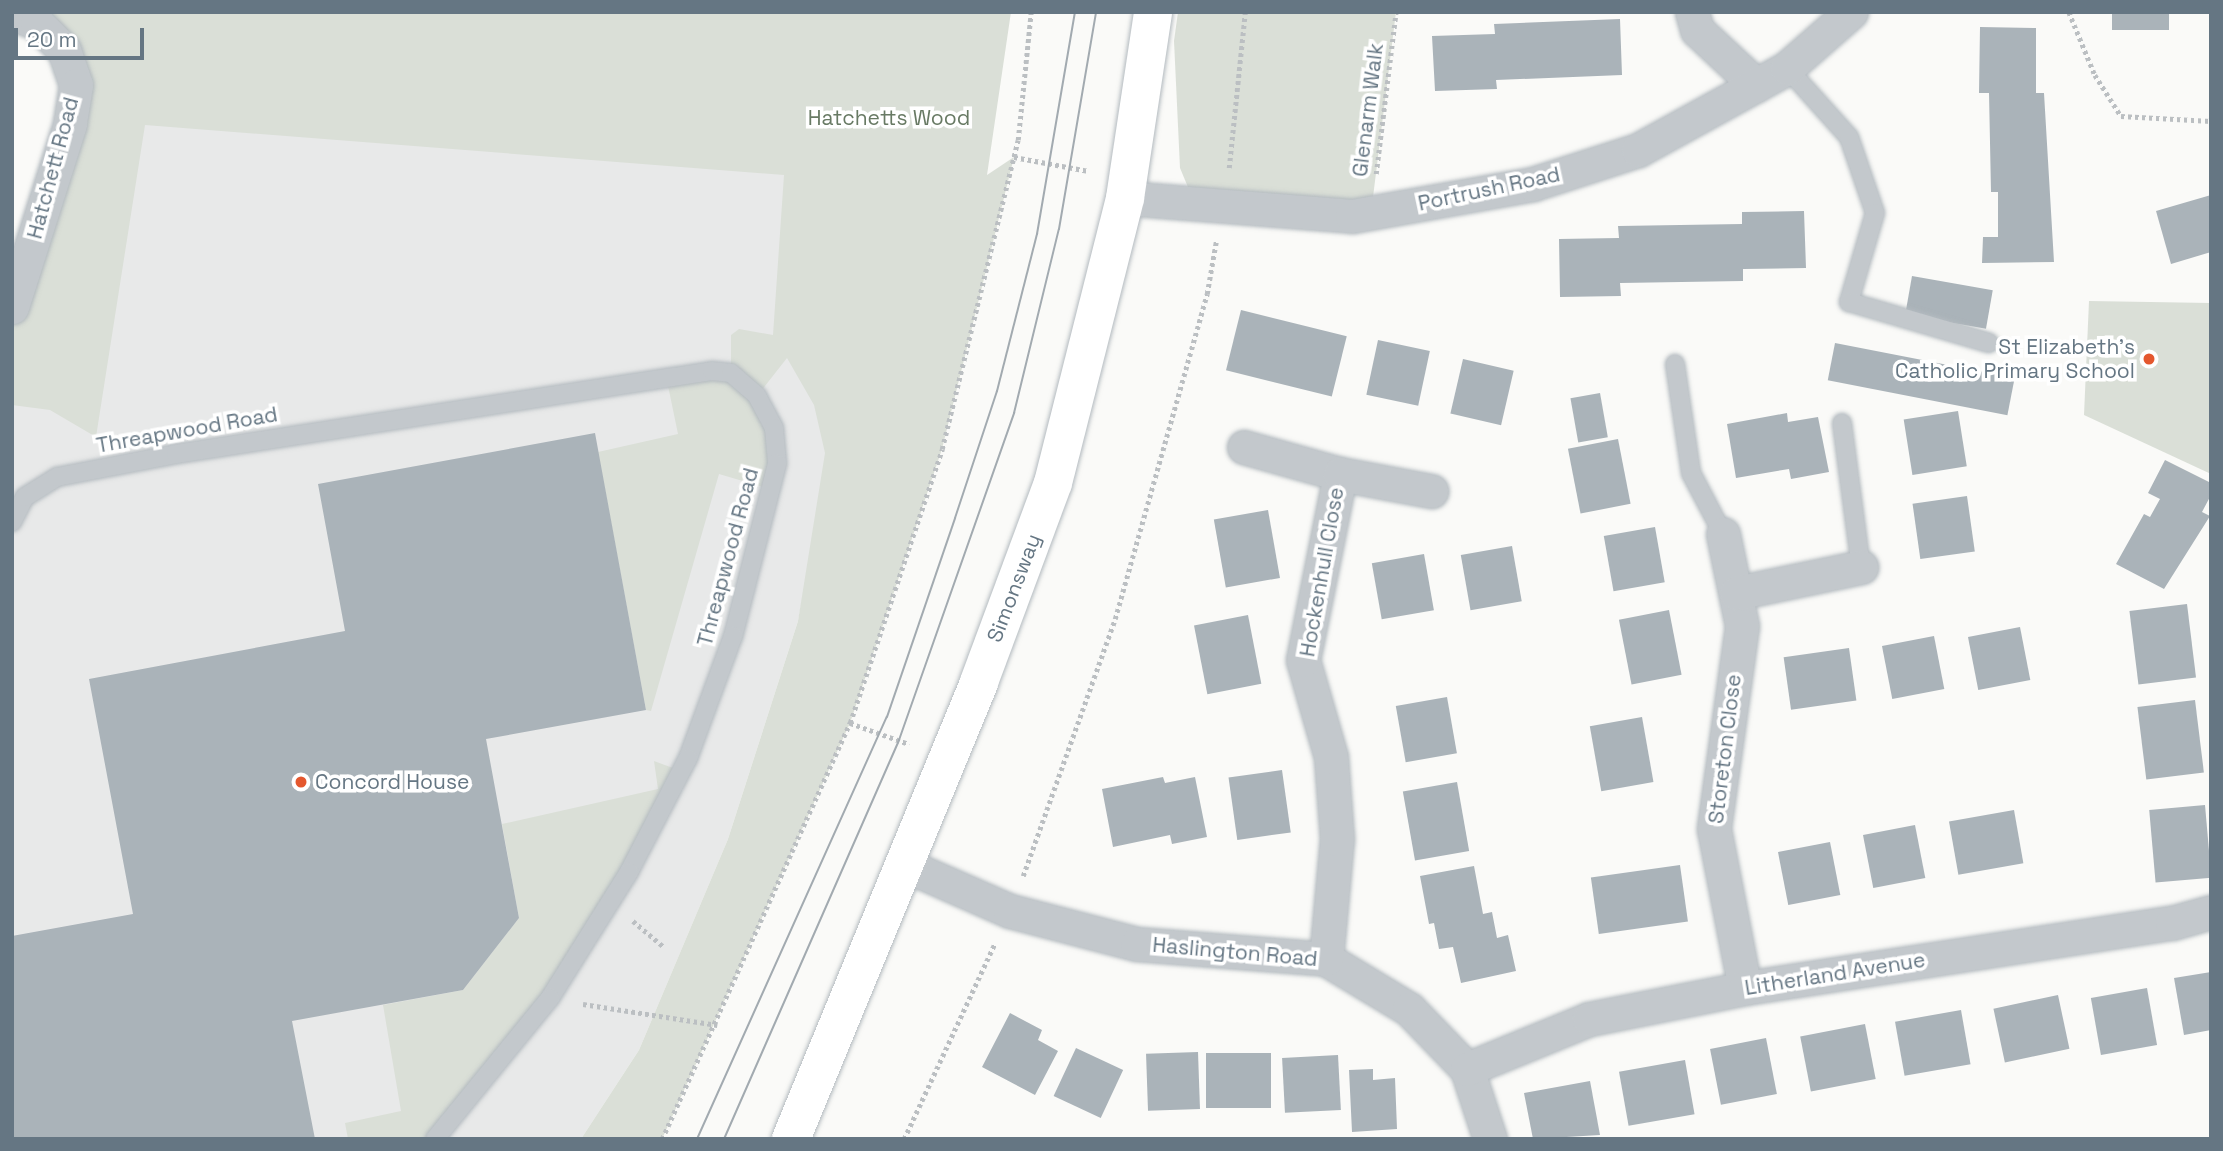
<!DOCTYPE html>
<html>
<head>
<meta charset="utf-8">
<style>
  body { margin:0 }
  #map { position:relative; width:2223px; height:1151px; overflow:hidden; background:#fafaf8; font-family:"Space Grotesk",sans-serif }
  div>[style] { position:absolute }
  .built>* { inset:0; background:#e8e9e9 }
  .green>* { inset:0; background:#dadfd7 }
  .building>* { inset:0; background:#aab3b9; transform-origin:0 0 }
  .path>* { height:4.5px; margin-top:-2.25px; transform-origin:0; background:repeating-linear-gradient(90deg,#bbbfc2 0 3.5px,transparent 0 7px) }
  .roads { filter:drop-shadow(0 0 2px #b3babf) drop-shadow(0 0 2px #b3babf) }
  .lane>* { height:18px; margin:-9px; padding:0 9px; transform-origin:9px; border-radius:9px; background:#c3c8cc }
  .street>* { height:33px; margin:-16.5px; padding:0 16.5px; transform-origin:16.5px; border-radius:16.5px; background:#c3c8cc }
  .secondary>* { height:38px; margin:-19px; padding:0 19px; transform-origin:19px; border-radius:19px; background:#fff }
  .tram>* { height:2px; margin:-1px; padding:0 1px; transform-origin:1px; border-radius:1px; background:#a2aab0 }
  .dots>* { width:19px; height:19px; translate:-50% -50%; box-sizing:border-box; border:4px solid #fff; border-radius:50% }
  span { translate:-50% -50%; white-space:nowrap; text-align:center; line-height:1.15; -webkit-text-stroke:7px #fff; paint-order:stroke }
  .street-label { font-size:21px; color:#657683 }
  .park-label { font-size:21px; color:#687a64 }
  .poi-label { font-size:21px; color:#657683 }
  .right { translate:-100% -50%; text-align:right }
  .left { translate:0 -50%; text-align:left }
  .frame { position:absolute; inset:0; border:14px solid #657683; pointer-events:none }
  .scale { position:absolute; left:14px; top:28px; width:130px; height:32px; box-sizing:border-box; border:4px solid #657683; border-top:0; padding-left:9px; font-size:21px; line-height:24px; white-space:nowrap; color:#657683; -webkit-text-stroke:5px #fff; paint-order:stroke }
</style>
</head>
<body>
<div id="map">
  <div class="built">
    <div style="clip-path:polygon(163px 95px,868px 159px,830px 453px,798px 621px,728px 839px,639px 1050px,581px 1139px,12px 1139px,12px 307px)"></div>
  </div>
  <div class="green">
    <div style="clip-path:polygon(37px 12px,1011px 12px,987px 175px,1014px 157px,942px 449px,850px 723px,662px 1139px,581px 1139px,639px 1050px,728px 839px,798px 621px,825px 453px,814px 405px,787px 358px,757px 396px,766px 412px,770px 489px,719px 474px,651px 711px,646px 710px,598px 452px,678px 434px,666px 376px,731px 373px,731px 335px,739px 329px,773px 335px,784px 175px,145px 125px,96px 437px,50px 410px,12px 405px,12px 307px,75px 85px)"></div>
    <div style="clip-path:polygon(1178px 12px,1396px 12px,1371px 213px,1195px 204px,1180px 168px,1174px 41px)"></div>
    <div style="clip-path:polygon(2089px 301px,2211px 303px,2211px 474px,2084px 415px)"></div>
    <div style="clip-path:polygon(654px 761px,681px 771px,590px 938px,435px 1139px,348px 1139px,345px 1123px,401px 1111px,383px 1005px,463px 990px,519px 918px,502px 824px,658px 789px)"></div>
  </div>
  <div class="building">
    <div style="left:2112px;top:12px;width:57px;height:18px"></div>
    <div style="clip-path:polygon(1620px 19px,1622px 75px,1496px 80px,1497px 89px,1435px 91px,1432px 36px,1495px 34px,1494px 24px)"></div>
    <div style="clip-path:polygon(1980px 27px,2036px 28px,2036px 93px,2044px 93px,2054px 262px,1982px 263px,1983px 237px,1998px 237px,1998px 192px,1991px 192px,1989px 93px,1979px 93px)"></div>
    <div style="clip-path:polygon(2211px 195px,2211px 252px,2171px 264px,2156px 211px)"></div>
    <div style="clip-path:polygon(1804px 211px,1806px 268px,1743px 269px,1743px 281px,1620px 283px,1621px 296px,1560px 297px,1559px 239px,1619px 238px,1618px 226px,1742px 224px,1742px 212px)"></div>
    <div style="left:1912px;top:276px;width:82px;height:39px;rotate:10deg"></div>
    <div style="left:1241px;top:310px;width:109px;height:62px;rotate:14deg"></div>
    <div style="left:1378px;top:340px;width:53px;height:56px;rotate:12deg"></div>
    <div style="left:1835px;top:343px;width:183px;height:38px;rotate:11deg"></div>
    <div style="left:1463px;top:359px;width:52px;height:56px;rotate:13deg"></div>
    <div style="left:1600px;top:393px;width:45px;height:30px;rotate:80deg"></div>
    <div style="left:1958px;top:411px;width:56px;height:55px;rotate:81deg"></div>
    <div style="clip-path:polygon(1787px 413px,1788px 422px,1818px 417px,1829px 472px,1791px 479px,1789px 469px,1736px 478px,1727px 424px)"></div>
    <div style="clip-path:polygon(595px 433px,646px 710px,486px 739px,519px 918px,463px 990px,292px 1021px,315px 1139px,12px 1139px,12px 936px,133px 914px,89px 679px,345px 631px,318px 484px)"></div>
    <div style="left:1618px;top:439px;width:66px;height:51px;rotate:79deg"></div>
    <div style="clip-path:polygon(2165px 460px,2211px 483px,2211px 495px,2202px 512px,2210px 516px,2164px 589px,2116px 564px,2144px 514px,2150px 517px,2160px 499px,2148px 493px)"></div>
    <div style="left:1967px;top:496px;width:56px;height:55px;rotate:82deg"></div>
    <div style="left:1268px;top:510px;width:69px;height:55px;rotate:80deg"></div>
    <div style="left:1655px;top:527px;width:56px;height:52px;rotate:80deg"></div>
    <div style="left:1512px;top:546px;width:56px;height:52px;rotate:80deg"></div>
    <div style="left:1424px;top:554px;width:57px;height:53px;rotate:80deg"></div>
    <div style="left:2187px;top:604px;width:74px;height:58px;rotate:83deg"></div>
    <div style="left:1669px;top:610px;width:66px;height:51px;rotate:79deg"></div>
    <div style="left:1248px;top:615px;width:70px;height:55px;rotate:79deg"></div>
    <div style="left:2020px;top:627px;width:54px;height:53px;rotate:79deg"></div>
    <div style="left:1934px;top:636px;width:54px;height:53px;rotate:79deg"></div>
    <div style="left:1849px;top:648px;width:53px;height:66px;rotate:82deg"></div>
    <div style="left:1447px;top:697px;width:57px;height:52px;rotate:80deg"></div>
    <div style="left:2195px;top:700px;width:73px;height:58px;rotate:83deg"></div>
    <div style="left:1642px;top:717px;width:66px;height:53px;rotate:80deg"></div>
    <div style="left:1282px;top:770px;width:63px;height:54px;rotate:82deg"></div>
    <div style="clip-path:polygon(1163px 777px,1165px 783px,1195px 777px,1207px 837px,1172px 844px,1170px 835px,1113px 847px,1102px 789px)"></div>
    <div style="left:1457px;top:782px;width:70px;height:55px;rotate:80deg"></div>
    <div style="left:2205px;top:805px;width:73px;height:56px;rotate:85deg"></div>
    <div style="left:2014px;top:810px;width:54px;height:66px;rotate:80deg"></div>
    <div style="left:1915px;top:825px;width:54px;height:53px;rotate:79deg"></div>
    <div style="left:1830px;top:842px;width:54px;height:53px;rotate:79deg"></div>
    <div style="left:1680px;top:865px;width:57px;height:90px;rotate:82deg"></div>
    <div style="clip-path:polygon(1474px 866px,1483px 914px,1492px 912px,1497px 938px,1508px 935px,1516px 971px,1461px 983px,1453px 947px,1439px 949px,1434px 923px,1429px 924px,1420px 876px)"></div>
    <div style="clip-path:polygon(2211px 972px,2211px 1030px,2184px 1035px,2174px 978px)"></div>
    <div style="left:2147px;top:988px;width:58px;height:57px;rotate:80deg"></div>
    <div style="left:2058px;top:995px;width:55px;height:66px;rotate:78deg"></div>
    <div style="left:1961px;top:1010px;width:55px;height:67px;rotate:80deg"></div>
    <div style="clip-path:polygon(1010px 1013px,1042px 1030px,1038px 1040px,1058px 1051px,1035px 1095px,982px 1067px)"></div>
    <div style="left:1865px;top:1024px;width:56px;height:66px;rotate:79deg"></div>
    <div style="left:1766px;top:1038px;width:57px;height:57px;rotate:79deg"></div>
    <div style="left:1076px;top:1048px;width:52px;height:53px;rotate:25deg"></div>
    <div style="left:1198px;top:1052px;width:57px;height:52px;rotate:88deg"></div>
    <div style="left:1271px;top:1053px;width:55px;height:65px;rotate:90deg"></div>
    <div style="left:1338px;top:1055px;width:55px;height:56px;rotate:87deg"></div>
    <div style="left:1685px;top:1060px;width:55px;height:67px;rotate:80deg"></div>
    <div style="clip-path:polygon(1373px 1069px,1373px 1080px,1395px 1078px,1397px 1129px,1352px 1132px,1349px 1070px)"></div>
    <div style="clip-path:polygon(1590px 1081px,1600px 1135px,1533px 1139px,1524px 1093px)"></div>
  </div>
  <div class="path">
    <div style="left:2069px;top:12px;width:68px;rotate:67.6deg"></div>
    <div style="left:2095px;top:75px;width:49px;rotate:57.6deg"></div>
    <div style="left:2121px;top:116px;width:90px;rotate:3.2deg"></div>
    <div style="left:1014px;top:157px;width:76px;rotate:10.6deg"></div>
    <div style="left:1229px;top:168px;width:157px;rotate:-84.1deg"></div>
    <div style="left:1376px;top:174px;width:163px;rotate:-83deg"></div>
    <div style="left:850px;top:723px;width:63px;rotate:19.6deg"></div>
    <div style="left:1023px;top:876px;width:273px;rotate:-70.3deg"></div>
    <div style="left:1115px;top:619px;width:338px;rotate:-74.2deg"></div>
    <div style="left:1207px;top:294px;width:53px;rotate:-80.2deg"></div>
    <div style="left:633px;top:921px;width:40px;rotate:40deg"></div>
    <div style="left:583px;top:1004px;width:136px;rotate:8.9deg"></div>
    <div style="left:662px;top:1139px;width:457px;rotate:-65.7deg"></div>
    <div style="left:850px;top:723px;width:289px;rotate:-71.4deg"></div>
    <div style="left:942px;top:449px;width:318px;rotate:-76.2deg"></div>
    <div style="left:1018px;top:140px;width:129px;rotate:-84.2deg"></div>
    <div style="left:904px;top:1139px;width:214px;rotate:-65.1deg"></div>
  </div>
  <div class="roads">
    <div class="lane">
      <div style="left:1787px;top:68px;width:93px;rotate:48.1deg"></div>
      <div style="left:1849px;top:137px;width:80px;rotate:71.1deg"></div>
      <div style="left:1875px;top:213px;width:93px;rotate:106.3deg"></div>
      <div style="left:1849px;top:302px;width:146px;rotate:16.3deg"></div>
      <div style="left:1675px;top:364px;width:110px;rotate:81.6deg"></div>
      <div style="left:1691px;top:473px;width:69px;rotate:62.3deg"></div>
      <div style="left:1842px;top:423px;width:145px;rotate:82.5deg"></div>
      <div style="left:12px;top:522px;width:28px;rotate:-63deg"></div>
      <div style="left:25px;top:497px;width:38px;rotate:-32deg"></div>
      <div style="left:57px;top:477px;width:121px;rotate:-10.9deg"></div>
      <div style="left:176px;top:454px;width:542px;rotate:-8.8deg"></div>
      <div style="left:712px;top:371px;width:19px;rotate:6deg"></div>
      <div style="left:731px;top:373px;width:35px;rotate:41deg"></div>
      <div style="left:757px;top:396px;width:36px;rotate:62deg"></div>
      <div style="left:774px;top:428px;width:36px;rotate:85deg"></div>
      <div style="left:777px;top:464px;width:178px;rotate:104.3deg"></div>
      <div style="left:733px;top:636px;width:130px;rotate:110.2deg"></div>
      <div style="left:688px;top:758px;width:128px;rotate:117.4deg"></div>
      <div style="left:629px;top:872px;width:149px;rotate:122.1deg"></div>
      <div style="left:550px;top:998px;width:182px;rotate:129.2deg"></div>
    </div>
    <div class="street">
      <div style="left:1692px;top:12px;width:19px;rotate:74deg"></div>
      <div style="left:1697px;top:30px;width:81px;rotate:43deg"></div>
      <div style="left:12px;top:13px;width:27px;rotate:22deg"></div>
      <div style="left:37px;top:23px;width:38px;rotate:45deg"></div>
      <div style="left:64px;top:50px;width:37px;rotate:71deg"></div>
      <div style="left:76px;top:85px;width:39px;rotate:99deg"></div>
      <div style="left:70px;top:124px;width:192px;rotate:107.6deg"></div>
      <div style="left:1125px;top:198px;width:228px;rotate:4.5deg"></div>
      <div style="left:1352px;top:216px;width:184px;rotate:-10deg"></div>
      <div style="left:1533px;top:184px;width:110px;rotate:-17.9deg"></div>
      <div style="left:1638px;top:150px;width:170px;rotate:-28.8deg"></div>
      <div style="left:1787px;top:68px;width:85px;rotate:-41.2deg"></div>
      <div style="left:1244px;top:447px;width:100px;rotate:15.7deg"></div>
      <div style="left:1723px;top:534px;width:94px;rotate:78.3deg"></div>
      <div style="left:1742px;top:626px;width:205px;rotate:97.9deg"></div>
      <div style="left:1714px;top:829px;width:162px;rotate:79deg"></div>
      <div style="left:1736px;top:593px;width:128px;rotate:-11.7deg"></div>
      <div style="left:903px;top:864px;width:117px;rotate:23.7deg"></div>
      <div style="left:1010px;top:911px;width:131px;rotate:14.6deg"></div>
      <div style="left:1137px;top:944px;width:190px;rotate:4.5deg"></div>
      <div style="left:1326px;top:959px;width:97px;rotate:31.1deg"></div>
      <div style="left:1409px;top:1009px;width:83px;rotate:46deg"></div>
      <div style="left:1467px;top:1069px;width:74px;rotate:71.8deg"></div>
      <div style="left:1326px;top:959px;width:121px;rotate:-84.8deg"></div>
      <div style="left:1337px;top:839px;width:82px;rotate:-94.2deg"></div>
      <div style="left:1331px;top:757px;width:101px;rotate:-106.1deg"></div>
      <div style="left:1303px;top:660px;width:190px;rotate:-78.7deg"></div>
      <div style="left:1340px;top:474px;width:93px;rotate:10.6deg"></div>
      <div style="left:1467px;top:1069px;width:132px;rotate:-22.3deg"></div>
      <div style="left:1589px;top:1019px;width:159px;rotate:-11.2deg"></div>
      <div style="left:1745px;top:988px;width:432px;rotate:-8.7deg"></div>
      <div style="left:2172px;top:923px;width:41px;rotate:-15.8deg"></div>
    </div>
    <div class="secondary">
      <div style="left:791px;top:1139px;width:494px;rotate:-67.6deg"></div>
      <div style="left:979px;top:682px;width:212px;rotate:-69.6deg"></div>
      <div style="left:1053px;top:483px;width:294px;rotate:-75.8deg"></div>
      <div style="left:1125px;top:198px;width:188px;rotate:-81.4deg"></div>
    </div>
  </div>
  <div class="tram">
    <div style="left:697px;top:1139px;width:463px;rotate:-65.8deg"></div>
    <div style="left:887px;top:717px;width:210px;rotate:-71.1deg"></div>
    <div style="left:955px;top:518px;width:134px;rotate:-71.7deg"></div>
    <div style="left:997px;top:391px;width:162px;rotate:-75.7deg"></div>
    <div style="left:1037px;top:234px;width:225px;rotate:-80.3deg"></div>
    <div style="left:724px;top:1139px;width:436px;rotate:-66.3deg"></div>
    <div style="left:899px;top:740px;width:347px;rotate:-70.6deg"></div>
    <div style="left:1014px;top:413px;width:189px;rotate:-76.3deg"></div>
    <div style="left:1059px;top:229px;width:220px;rotate:-80.3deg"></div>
  </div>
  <div class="dots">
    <div style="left:2149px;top:359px;background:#e4572e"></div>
    <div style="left:301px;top:782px;background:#e4572e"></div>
  </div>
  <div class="street-label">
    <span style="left:1368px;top:110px;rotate:-83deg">Glenarm Walk</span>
    <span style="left:53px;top:168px;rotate:-75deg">Hatchett Road</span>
    <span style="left:1489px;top:189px;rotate:-12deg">Portrush Road</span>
    <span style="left:187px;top:430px;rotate:-10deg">Threapwood Road</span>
    <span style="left:728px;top:557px;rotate:-75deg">Threapwood Road</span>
    <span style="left:1322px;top:572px;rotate:-80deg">Hockenhull Close</span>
    <span style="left:1014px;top:588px;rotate:-69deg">Simonsway</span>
    <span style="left:1725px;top:749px;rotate:-83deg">Storeton Close</span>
    <span style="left:1235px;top:952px;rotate:5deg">Haslington Road</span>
    <span style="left:1835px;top:974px;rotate:-9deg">Litherland Avenue</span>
  </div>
  <div class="park-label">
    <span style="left:889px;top:118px">Hatchetts Wood</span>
  </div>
  <div class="poi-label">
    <span class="right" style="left:2135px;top:359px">St Elizabeth's<br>Catholic Primary School</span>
    <span class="left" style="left:315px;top:782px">Concord House</span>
  </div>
  <div class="frame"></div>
  <div class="scale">20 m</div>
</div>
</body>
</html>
